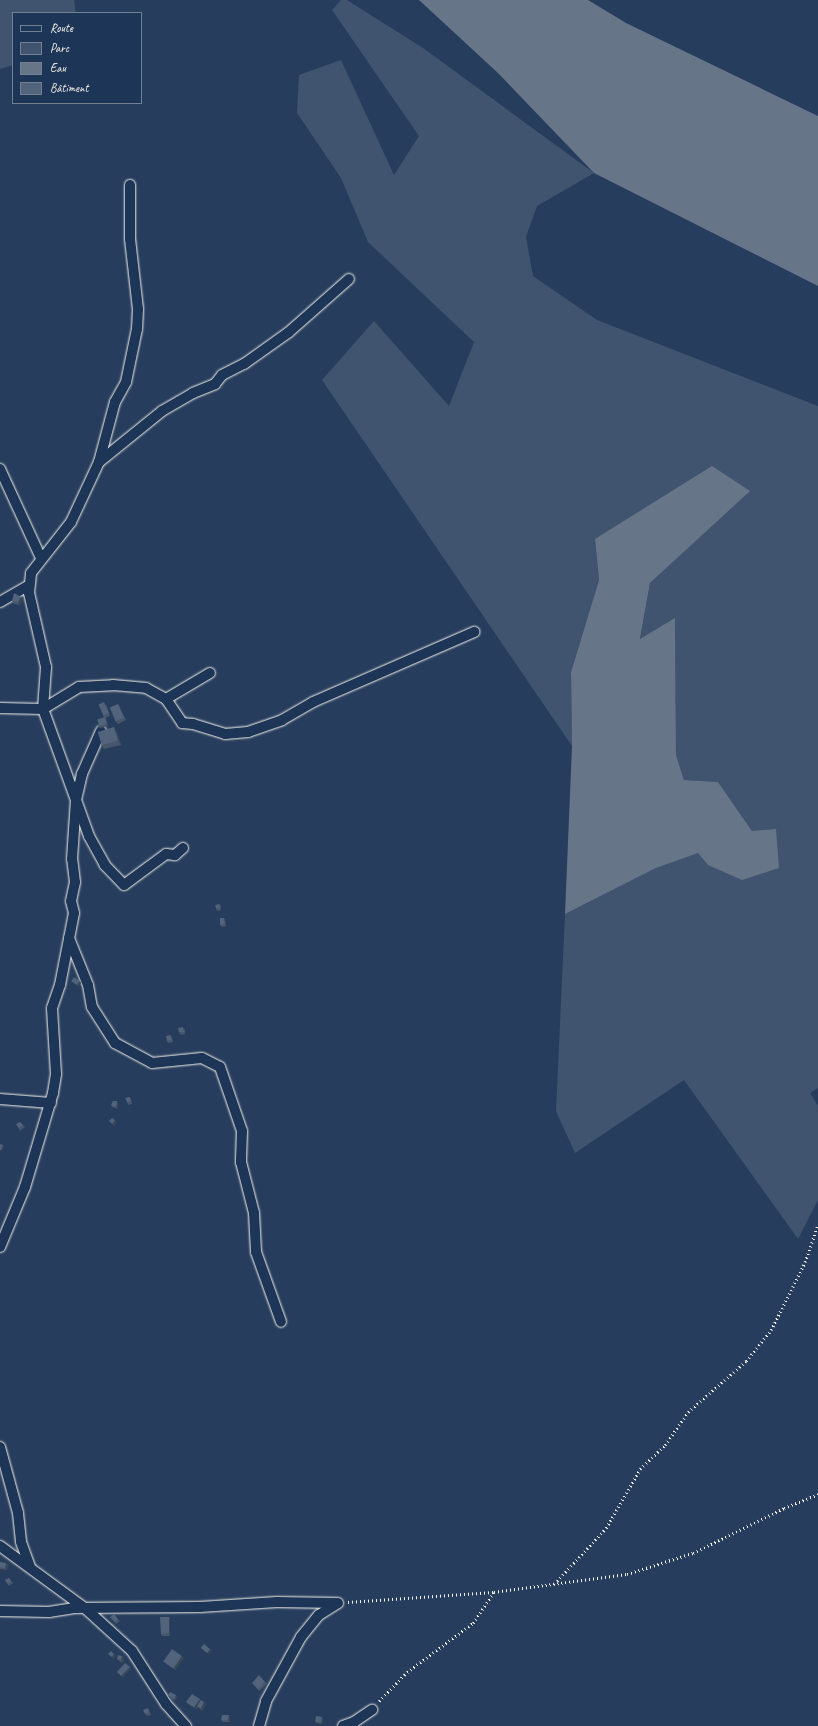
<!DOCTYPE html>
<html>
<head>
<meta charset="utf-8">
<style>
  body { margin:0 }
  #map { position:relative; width:818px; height:1726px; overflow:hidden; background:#263d5d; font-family:Caveat,sans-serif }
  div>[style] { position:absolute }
  .green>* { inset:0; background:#40546f }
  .water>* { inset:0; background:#677588 }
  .path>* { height:2.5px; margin-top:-1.25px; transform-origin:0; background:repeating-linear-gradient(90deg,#f4f1e8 0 1px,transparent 0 4px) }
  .roads { filter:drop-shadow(0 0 1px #f4f1e8) drop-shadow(0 0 1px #f4f1e8) }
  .minor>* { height:10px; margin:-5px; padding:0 5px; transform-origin:5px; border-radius:5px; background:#1d3557 }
  .wall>* { inset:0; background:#47566a }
  .shaded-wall>* { inset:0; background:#394656 }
  .building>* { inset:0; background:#52647b; transform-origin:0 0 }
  span { translate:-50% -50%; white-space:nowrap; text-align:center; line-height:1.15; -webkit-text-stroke:4px #1d3557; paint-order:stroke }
  .legend { position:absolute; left:12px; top:12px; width:130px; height:92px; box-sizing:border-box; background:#1d3557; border:1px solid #738091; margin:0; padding:5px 7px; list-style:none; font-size:12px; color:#f4f1e8 }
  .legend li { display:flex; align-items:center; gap:8px; height:20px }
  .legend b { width:20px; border:1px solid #738091 }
</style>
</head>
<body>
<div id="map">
  <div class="green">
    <div style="clip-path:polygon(0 0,74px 0,76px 13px,13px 13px,13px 65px,0 69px)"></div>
    <div style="clip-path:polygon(341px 0,347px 0,423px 48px,594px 173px,537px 206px,526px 237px,533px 276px,597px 320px,818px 406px,818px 1088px,810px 1093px,818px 1106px,818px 1200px,798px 1239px,684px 1080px,575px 1153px,556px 1111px,565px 914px,656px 868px,752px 831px,718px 782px,684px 780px,676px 755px,675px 619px,640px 640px,650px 583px,749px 491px,595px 539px,599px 580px,571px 672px,572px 746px,322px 380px,374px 321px,449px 406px,474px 342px,368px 242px,341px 178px,297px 113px,299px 75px,341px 60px,394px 175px,419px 136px,332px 10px)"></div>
  </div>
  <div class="water">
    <div style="clip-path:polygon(419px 0,588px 0,626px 23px,818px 116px,818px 286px,594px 173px,499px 74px)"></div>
    <div style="clip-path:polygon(712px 466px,750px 491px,650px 583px,640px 639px,675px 618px,676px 755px,684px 780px,718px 782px,752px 831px,776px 829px,779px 868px,742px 880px,708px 865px,698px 853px,656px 868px,565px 914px,572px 746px,571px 672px,599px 580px,595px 539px)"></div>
  </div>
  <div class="path">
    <div style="left:557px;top:1581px;width:72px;rotate:-47.2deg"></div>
    <div style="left:606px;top:1528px;width:68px;rotate:-60deg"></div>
    <div style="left:640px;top:1469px;width:35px;rotate:-44deg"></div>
    <div style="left:665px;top:1445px;width:40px;rotate:-55.1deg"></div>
    <div style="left:688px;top:1412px;width:77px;rotate:-41.3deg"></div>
    <div style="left:746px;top:1361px;width:40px;rotate:-51deg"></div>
    <div style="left:771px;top:1330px;width:76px;rotate:-63.4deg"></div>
    <div style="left:805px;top:1262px;width:39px;rotate:-71deg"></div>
    <div style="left:348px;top:1602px;width:146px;rotate:-3.9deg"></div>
    <div style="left:494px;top:1592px;width:134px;rotate:-7.7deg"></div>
    <div style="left:627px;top:1574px;width:69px;rotate:-17.7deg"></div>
    <div style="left:693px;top:1553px;width:102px;rotate:-26.3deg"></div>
    <div style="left:784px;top:1508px;width:37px;rotate:-22deg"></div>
    <div style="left:379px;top:1701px;width:40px;rotate:-46deg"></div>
    <div style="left:407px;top:1672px;width:82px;rotate:-36.6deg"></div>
    <div style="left:473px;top:1623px;width:37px;rotate:-56deg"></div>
  </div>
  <div class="roads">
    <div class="minor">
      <div style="left:99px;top:462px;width:62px;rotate:-75.1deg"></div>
      <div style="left:115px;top:402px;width:23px;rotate:-61deg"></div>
      <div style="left:126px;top:382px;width:54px;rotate:-78.3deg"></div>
      <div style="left:137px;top:329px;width:20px;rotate:-87deg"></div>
      <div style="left:138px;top:309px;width:70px;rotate:-96.5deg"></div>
      <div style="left:130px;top:239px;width:54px;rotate:-90deg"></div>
      <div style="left:0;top:469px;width:98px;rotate:65.3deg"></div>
      <div style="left:0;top:602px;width:32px;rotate:-30deg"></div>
      <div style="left:166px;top:699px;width:29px;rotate:56deg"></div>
      <div style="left:182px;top:723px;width:11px;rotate:5deg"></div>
      <div style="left:193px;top:724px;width:34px;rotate:17deg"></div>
      <div style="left:225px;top:734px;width:23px;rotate:-5deg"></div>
      <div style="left:248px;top:732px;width:36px;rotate:-19deg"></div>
      <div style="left:282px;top:720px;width:36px;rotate:-30deg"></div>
      <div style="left:313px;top:702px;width:176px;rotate:-23.5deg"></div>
      <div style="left:0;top:708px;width:43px;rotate:1.3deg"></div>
      <div style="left:43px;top:709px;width:42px;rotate:-31.4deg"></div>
      <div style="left:79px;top:687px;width:34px;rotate:-3deg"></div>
      <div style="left:113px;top:685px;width:33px;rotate:5deg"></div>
      <div style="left:146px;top:688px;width:23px;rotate:29deg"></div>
      <div style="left:166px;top:699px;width:51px;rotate:-30.6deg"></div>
      <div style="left:183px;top:848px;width:11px;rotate:139deg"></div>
      <div style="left:175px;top:855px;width:9px;rotate:-174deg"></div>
      <div style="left:166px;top:854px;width:52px;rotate:143.6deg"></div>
      <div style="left:124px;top:885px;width:28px;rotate:-134deg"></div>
      <div style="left:105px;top:865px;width:33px;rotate:-119deg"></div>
      <div style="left:89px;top:836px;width:135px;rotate:-109.9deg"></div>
      <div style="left:43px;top:709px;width:42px;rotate:-85.9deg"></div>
      <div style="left:46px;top:667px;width:76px;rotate:-102.9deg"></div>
      <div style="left:29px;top:593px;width:20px;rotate:-84deg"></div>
      <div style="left:31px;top:573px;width:65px;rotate:-51.9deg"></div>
      <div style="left:71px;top:522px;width:66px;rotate:-65deg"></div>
      <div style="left:99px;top:462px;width:81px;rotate:-39deg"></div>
      <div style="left:162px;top:411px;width:36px;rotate:-30deg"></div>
      <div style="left:193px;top:393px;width:24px;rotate:-22deg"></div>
      <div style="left:215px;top:384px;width:11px;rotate:-52deg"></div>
      <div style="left:222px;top:375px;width:25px;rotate:-27deg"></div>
      <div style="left:244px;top:364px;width:55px;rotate:-35.4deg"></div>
      <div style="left:289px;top:332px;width:80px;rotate:-41.5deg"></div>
      <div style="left:69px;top:938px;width:51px;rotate:68deg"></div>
      <div style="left:88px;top:985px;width:22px;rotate:80deg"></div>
      <div style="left:92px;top:1007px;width:43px;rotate:57.4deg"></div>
      <div style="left:115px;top:1043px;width:42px;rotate:28.4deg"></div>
      <div style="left:152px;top:1063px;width:50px;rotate:-5.7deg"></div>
      <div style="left:202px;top:1058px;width:20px;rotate:27deg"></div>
      <div style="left:220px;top:1067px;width:68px;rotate:71deg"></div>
      <div style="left:242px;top:1131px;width:31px;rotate:92deg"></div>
      <div style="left:241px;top:1162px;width:53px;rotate:75.7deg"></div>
      <div style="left:254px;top:1213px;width:39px;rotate:87deg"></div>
      <div style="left:256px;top:1252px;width:74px;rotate:70.3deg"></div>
      <div style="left:0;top:1099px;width:51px;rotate:4.5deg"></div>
      <div style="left:0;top:1247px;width:65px;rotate:-67.4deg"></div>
      <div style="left:25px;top:1187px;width:98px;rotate:-73.4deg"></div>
      <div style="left:53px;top:1093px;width:19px;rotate:-81deg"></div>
      <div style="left:56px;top:1074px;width:66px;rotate:-93.5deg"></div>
      <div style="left:52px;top:1008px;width:24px;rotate:-71deg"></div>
      <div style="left:60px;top:985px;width:73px;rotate:-79deg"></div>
      <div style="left:74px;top:913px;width:12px;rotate:-104deg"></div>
      <div style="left:71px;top:901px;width:19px;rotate:-78deg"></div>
      <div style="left:75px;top:882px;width:23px;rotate:-97deg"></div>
      <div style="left:72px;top:859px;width:59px;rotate:-86.1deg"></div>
      <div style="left:76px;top:800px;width:27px;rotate:-77deg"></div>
      <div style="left:82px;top:774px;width:47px;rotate:-66.2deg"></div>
      <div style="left:0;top:1447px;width:68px;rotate:74.7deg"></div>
      <div style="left:18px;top:1513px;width:29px;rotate:84deg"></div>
      <div style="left:21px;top:1542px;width:27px;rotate:70deg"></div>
      <div style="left:0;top:1546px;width:107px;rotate:36.2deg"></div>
      <div style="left:86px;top:1609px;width:62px;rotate:42.4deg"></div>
      <div style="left:132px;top:1651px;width:63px;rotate:57.3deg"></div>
      <div style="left:166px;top:1704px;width:30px;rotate:48deg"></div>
      <div style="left:0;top:1611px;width:49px;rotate:1.2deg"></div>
      <div style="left:49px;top:1612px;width:24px;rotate:-9deg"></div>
      <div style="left:73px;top:1608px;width:127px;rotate:-0.5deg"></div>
      <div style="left:200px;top:1607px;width:77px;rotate:-3.7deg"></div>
      <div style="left:277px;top:1602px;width:61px;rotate:0.9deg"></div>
      <div style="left:259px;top:1726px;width:26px;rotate:-74deg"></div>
      <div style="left:266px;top:1701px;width:73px;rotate:-61.3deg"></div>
      <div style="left:301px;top:1637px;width:28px;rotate:-51deg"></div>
      <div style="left:319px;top:1615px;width:22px;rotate:-32deg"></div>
      <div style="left:343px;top:1726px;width:12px;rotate:-20deg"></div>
      <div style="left:354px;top:1722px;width:22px;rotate:-34deg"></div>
    </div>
  </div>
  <div class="wall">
    <div style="clip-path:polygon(21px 597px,23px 599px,20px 605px,14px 604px,12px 601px)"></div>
    <div style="clip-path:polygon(106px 704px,110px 716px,105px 718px,106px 719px,108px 726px,100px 728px,98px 726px,104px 717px,103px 716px)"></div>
    <div style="clip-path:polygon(118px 704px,126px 720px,118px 724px,116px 722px)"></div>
    <div style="clip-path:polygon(117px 732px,121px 745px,104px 749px,101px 745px)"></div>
    <div style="clip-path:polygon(219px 904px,221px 906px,221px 910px,217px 911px,216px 909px)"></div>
    <div style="clip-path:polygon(226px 920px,226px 926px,222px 927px,220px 925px)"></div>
    <div style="clip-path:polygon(185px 1029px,185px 1034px,181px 1035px,179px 1032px)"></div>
    <div style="clip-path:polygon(170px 1035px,172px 1037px,173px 1042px,168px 1043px,167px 1041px)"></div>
    <div style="clip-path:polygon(131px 1099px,132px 1104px,128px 1105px,127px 1102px)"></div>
    <div style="clip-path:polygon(117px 1101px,118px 1104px,118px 1109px,112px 1107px,111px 1105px)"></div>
    <div style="clip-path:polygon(23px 1125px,25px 1127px,20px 1131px,19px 1129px)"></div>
    <div style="clip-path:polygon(0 1562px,6px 1563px,8px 1565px,7px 1570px,0 1569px)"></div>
    <div style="clip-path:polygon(9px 1578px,13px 1583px,9px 1586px,5px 1580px)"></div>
    <div style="clip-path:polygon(110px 1617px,118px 1619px,120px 1621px,116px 1624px)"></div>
    <div style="clip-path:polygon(169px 1617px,170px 1619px,170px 1636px,162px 1636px,161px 1634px)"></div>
    <div style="clip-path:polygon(122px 1656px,124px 1658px,123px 1663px,119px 1661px,117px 1659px)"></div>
    <div style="clip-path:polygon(184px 1658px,175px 1670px,165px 1663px,163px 1661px)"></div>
    <div style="clip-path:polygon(265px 1682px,267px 1684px,259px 1691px,252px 1683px)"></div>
    <div style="clip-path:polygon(168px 1696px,177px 1697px,175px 1701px,170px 1698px)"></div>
    <div style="clip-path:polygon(186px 1702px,206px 1704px,202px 1711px,198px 1707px,196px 1709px,188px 1704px)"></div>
    <div style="clip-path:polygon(149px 1710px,151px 1715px,147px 1716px,145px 1714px)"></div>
    <div style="clip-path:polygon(230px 1717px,230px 1722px,223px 1722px,221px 1720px)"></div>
    <div style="clip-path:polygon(322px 1717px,323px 1720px,322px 1724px,316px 1723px,315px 1721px)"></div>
  </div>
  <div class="shaded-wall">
    <div style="clip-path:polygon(21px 597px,23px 599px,20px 605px,18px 602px)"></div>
    <div style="clip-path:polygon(114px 727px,117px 732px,121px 745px,118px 740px)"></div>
    <div style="clip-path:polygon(224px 918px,226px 920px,226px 926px,225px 924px)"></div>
    <div style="clip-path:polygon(80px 981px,81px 983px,78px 987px,77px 985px)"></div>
    <div style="clip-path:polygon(117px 1101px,118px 1104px,118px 1109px,116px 1107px)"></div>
    <div style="clip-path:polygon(115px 1120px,117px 1123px,114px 1126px,112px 1124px)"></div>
    <div style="clip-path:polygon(3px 1145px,4px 1147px,2px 1152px,1px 1150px)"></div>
    <div style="clip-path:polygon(6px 1563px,8px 1565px,7px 1570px,5px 1568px)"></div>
    <div style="clip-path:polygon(169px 1617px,170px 1619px,170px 1636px,169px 1633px)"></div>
    <div style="clip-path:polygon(210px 1649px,212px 1651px,208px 1655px,207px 1653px)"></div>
    <div style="clip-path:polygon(114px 1654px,116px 1656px,113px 1659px,112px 1657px)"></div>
    <div style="clip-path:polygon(122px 1656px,124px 1658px,123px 1663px,121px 1660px)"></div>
    <div style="clip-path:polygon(182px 1656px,184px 1658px,175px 1670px,174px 1668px)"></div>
    <div style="clip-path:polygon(130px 1667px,131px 1669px,123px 1678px,121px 1676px)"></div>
    <div style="clip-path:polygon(176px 1695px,177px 1697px,175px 1701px,174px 1699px)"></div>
    <div style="clip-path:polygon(200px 1699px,201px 1701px,196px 1709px,194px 1707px)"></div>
    <div style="clip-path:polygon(204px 1702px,206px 1704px,202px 1711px,201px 1708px)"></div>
    <div style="clip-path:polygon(229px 1715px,230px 1717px,230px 1722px,228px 1720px)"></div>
    <div style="clip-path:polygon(322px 1717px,323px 1720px,322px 1724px,321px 1722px)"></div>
  </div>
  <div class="building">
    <div style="clip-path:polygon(14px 593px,21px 597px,18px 602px,12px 601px)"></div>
    <div style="left:104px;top:702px;width:12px;height:6px;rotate:66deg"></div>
    <div style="left:118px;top:704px;width:15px;height:9px;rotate:67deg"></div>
    <div style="left:105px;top:717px;width:7px;height:8px;rotate:74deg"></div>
    <div style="left:114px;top:727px;width:14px;height:17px;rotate:73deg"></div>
    <div style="left:219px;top:904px;width:4px;height:4px;rotate:76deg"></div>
    <div style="clip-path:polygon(220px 918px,224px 918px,225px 924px,220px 925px)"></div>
    <div style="left:74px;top:977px;width:7px;height:5px;rotate:34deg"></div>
    <div style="clip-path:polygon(183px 1027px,184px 1032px,179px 1032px,178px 1028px)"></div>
    <div style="clip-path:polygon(170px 1035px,172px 1040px,167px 1041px,166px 1036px)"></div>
    <div style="clip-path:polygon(130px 1097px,131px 1101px,127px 1102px,125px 1098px)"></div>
    <div style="clip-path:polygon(113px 1101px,117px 1101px,116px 1107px,111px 1105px)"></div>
    <div style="clip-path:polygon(112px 1118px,115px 1120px,112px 1124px,109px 1121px)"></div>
    <div style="clip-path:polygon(20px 1122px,23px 1125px,19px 1129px,16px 1124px)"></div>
    <div style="clip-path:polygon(0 1144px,3px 1145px,1px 1150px,0 1150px)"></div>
    <div style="clip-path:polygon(0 1562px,6px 1563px,5px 1568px,0 1567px)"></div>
    <div style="clip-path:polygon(9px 1578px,11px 1581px,8px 1584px,5px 1580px)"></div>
    <div style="clip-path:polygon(114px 1614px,118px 1619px,115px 1622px,110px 1617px)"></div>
    <div style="clip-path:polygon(160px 1617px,169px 1617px,169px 1633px,161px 1634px)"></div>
    <div style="left:204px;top:1644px;width:8px;height:5px;rotate:40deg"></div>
    <div style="left:172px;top:1649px;width:12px;height:15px;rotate:35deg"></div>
    <div style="clip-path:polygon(111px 1651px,114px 1654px,112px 1657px,108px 1654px)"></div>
    <div style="left:118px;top:1655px;width:4px;height:4px;rotate:14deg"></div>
    <div style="clip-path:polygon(125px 1663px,130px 1667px,121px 1676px,117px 1672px)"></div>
    <div style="clip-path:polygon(259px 1675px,265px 1682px,258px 1689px,252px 1683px)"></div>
    <div style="left:170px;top:1692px;width:7px;height:4px;rotate:27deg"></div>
    <div style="clip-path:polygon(192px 1694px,200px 1699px,194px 1707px,186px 1702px)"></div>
    <div style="clip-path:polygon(201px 1700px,204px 1702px,201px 1708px,197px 1706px)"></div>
    <div style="clip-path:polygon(148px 1708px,149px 1712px,145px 1714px,143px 1710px)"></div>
    <div style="clip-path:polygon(222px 1715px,229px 1715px,228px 1720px,221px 1720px)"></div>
    <div style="left:316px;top:1716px;width:6px;height:5px;rotate:9deg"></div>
  </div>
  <ul class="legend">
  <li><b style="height:5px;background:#1d3557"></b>Route</li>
  <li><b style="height:11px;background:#40546f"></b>Parc</li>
  <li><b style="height:11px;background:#677588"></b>Eau</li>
  <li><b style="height:11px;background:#52647b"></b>Bâtiment</li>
  </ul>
</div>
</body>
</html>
